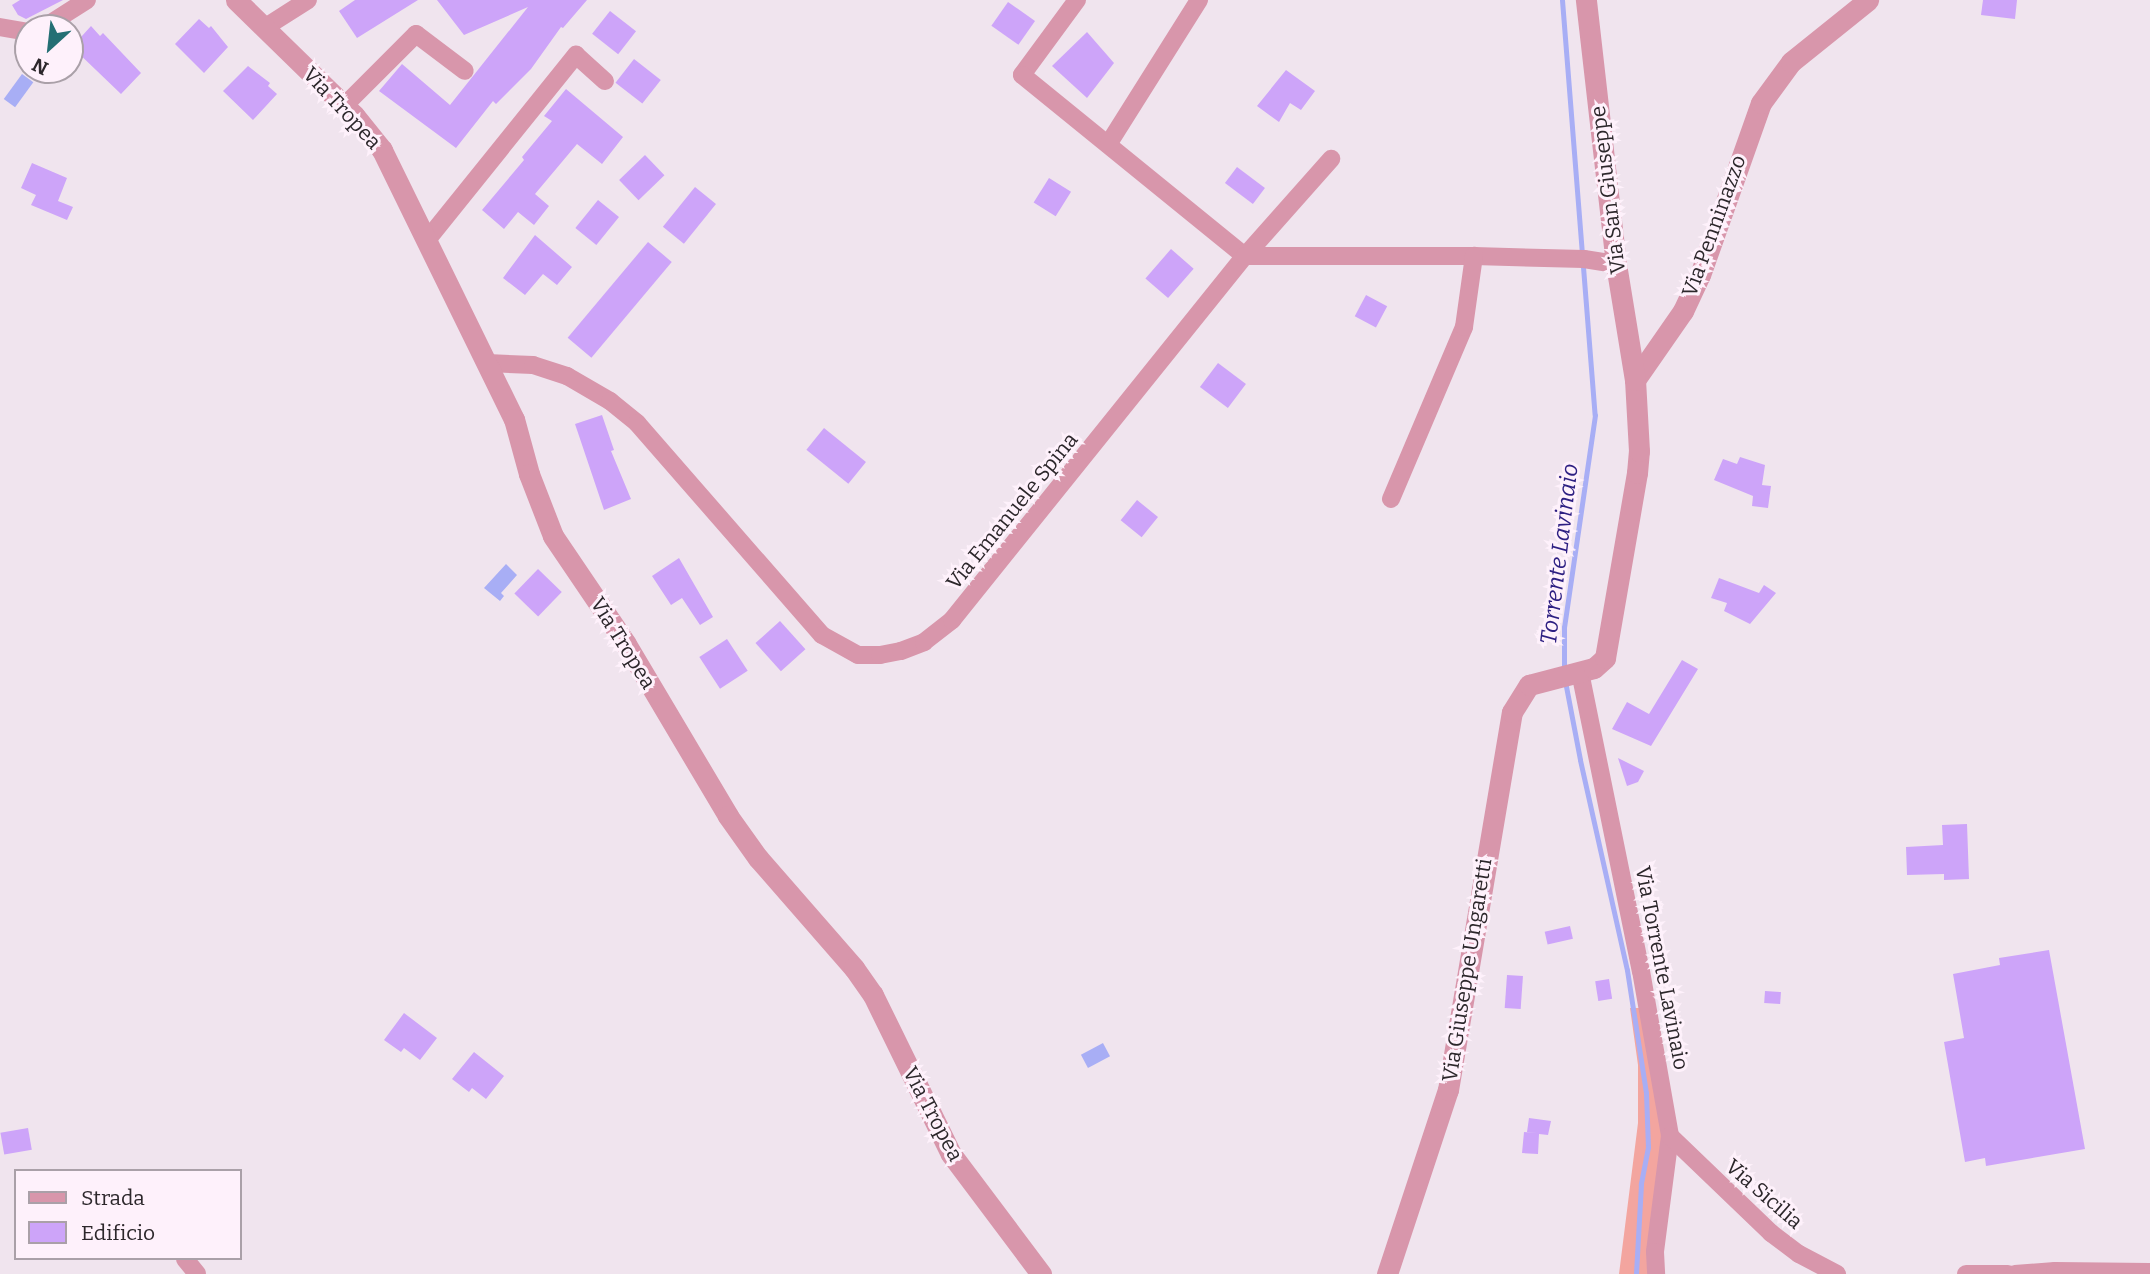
<!DOCTYPE html>
<html>
<head>
<meta charset="utf-8">
<style>
  body { margin:0 }
  #map { position:relative; width:2150px; height:1274px; overflow:hidden; background:#f0e4ee; font-family:Bitter,serif }
  div>[style] { position:absolute }
  .green>* { inset:0; background:#f3a59f }
  .water>* { inset:0; background:#a8aef5; transform-origin:0 0 }
  .stream>* { height:5px; margin:-2.5px; padding:0 2.5px; transform-origin:2.5px; border-radius:2.5px; background:#a8aef5 }
  .building>* { inset:0; background:#cda4f9; transform-origin:0 0 }
  .minor>* { height:18px; margin:-9px; padding:0 9px; transform-origin:9px; border-radius:9px; background:#d896ab }
  .tertiary>* { height:21px; margin:-10.5px; padding:0 10.5px; transform-origin:10.5px; border-radius:10.5px; background:#d896ab }
  span { translate:-50% -50%; white-space:nowrap; text-align:center; line-height:1.15; -webkit-text-stroke:6px #fef1fb; paint-order:stroke }
  .street-label { font-size:21px; color:#2c272b }
  .water-label { font-size:23px; color:#2d1f82; font-style:italic }
  .legend { position:absolute; left:14px; top:1169px; width:228px; height:91px; box-sizing:border-box; background:#fef1fb; border:2px solid #aaa0a8; margin:0; padding:9px 12px; list-style:none; font-size:21px; color:#2c272b }
  .legend li { display:flex; align-items:center; gap:14px; height:35px }
  .legend b { width:35px; border:2px solid #aaa0a8 }
  .north { position:absolute; left:14px; top:14px; width:70px; height:70px; box-sizing:border-box; background:#fef1fb; border:2px solid #aaa0a8; border-radius:50%; rotate:207deg; font-size:19px; font-weight:700; line-height:28px; text-align:center; color:#2c272b }
  .north::after { content:''; display:block; margin:auto; width:24px; height:32px; background:#246f74; clip-path:polygon(50% 0,100% 100%,50% 72%,0 100%) }
</style>
</head>
<body>
<div id="map">
  <div class="green">
    <div style="clip-path:polygon(1630px 1008px,1640px 1008px,1664px 1133px,1649px 1274px,1619px 1274px,1638px 1123px,1638px 1065px)"></div>
  </div>
  <div class="water">
    <div style="left:22px;top:74px;width:14px;height:31px;rotate:36deg"></div>
    <div style="clip-path:polygon(506px 564px,517px 575px,501px 593px,504px 596px,500px 601px,484px 588px)"></div>
    <div style="left:1103px;top:1043px;width:15px;height:25px;rotate:62deg"></div>
  </div>
  <div class="stream">
    <div style="left:1562px;top:0;width:416px;rotate:85.5deg"></div>
    <div style="left:1595px;top:415px;width:214px;rotate:98.3deg"></div>
    <div style="left:1564px;top:627px;width:44px;rotate:90deg"></div>
    <div style="left:1565px;top:681px;width:80px;rotate:79.2deg"></div>
    <div style="left:1580px;top:760px;width:215px;rotate:77.4deg"></div>
    <div style="left:1627px;top:970px;width:124px;rotate:81.2deg"></div>
    <div style="left:1646px;top:1093px;width:54px;rotate:87.9deg"></div>
    <div style="left:1648px;top:1147px;width:38px;rotate:101deg"></div>
    <div style="left:1641px;top:1184px;width:90px;rotate:93.2deg"></div>
  </div>
  <div class="building">
    <div style="clip-path:polygon(20px 0,63px 0,26px 19px,18px 15px,12px 5px)"></div>
    <div style="clip-path:polygon(355px 0,418px 0,357px 38px,339px 11px)"></div>
    <div style="clip-path:polygon(437px 0,587px 0,563px 28px,561px 27px,531px 69px,496px 104px,493px 101px,456px 148px,379px 91px,402px 64px,450px 105px,528px 7px,464px 35px)"></div>
    <div style="clip-path:polygon(1983px 0,2017px 0,2015px 19px,1981px 15px)"></div>
    <div style="left:1008px;top:2px;width:33px;height:29px;rotate:35deg"></div>
    <div style="left:610px;top:11px;width:33px;height:29px;rotate:38deg"></div>
    <div style="clip-path:polygon(199px 19px,209px 28px,211px 26px,228px 47px,204px 73px,175px 44px)"></div>
    <div style="clip-path:polygon(91px 26px,100px 36px,103px 33px,141px 73px,121px 94px,72px 47px)"></div>
    <div style="clip-path:polygon(1087px 32px,1114px 63px,1087px 98px,1052px 66px)"></div>
    <div style="left:634px;top:59px;width:34px;height:30px;rotate:38deg"></div>
    <div style="clip-path:polygon(248px 66px,270px 83px,268px 86px,277px 94px,253px 120px,223px 91px)"></div>
    <div style="clip-path:polygon(1286px 70px,1315px 91px,1301px 110px,1290px 103px,1279px 122px,1257px 106px)"></div>
    <div style="clip-path:polygon(566px 89px,623px 137px,602px 164px,577px 144px,535px 194px,549px 206px,534px 225px,518px 212px,504px 229px,482px 210px,524px 160px,522px 157px,552px 121px,544px 116px)"></div>
    <div style="left:645px;top:155px;width:28px;height:36px;rotate:46deg"></div>
    <div style="clip-path:polygon(32px 163px,67px 178px,58px 201px,73px 207px,67px 220px,31px 205px,36px 195px,21px 188px)"></div>
    <div style="left:1237px;top:167px;width:35px;height:20px;rotate:37deg"></div>
    <div style="left:1049px;top:178px;width:26px;height:29px;rotate:32deg"></div>
    <div style="left:695px;top:187px;width:27px;height:51px;rotate:39deg"></div>
    <div style="left:598px;top:200px;width:27px;height:36px;rotate:39deg"></div>
    <div style="clip-path:polygon(535px 235px,572px 267px,557px 285px,543px 274px,525px 295px,503px 278px)"></div>
    <div style="left:648px;top:242px;width:31px;height:125px;rotate:40deg"></div>
    <div style="left:1171px;top:249px;width:30px;height:39px;rotate:41deg"></div>
    <div style="left:1366px;top:295px;width:24px;height:24px;rotate:28deg"></div>
    <div style="left:1218px;top:363px;width:35px;height:30px;rotate:37deg"></div>
    <div style="clip-path:polygon(602px 415px,614px 450px,611px 451px,631px 499px,604px 510px,575px 424px)"></div>
    <div style="left:824px;top:428px;width:54px;height:28px;rotate:39deg"></div>
    <div style="clip-path:polygon(1740px 457px,1765px 465px,1762px 485px,1771px 486px,1768px 508px,1752px 506px,1753px 496px,1714px 480px,1723px 459px,1737px 464px)"></div>
    <div style="left:1137px;top:500px;width:27px;height:26px;rotate:39deg"></div>
    <div style="clip-path:polygon(679px 558px,713px 617px,700px 625px,682px 598px,671px 605px,652px 576px)"></div>
    <div style="left:538px;top:569px;width:33px;height:34px;rotate:44deg"></div>
    <div style="clip-path:polygon(1719px 578px,1759px 593px,1764px 585px,1776px 593px,1750px 624px,1724px 611px,1727px 603px,1711px 598px)"></div>
    <div style="left:780px;top:621px;width:38px;height:33px;rotate:48deg"></div>
    <div style="left:727px;top:639px;width:38px;height:33px;rotate:57deg"></div>
    <div style="clip-path:polygon(1682px 660px,1698px 669px,1651px 746px,1612px 729px,1627px 702px,1649px 714px)"></div>
    <div style="clip-path:polygon(1618px 758px,1644px 771px,1638px 782px,1627px 786px)"></div>
    <div style="clip-path:polygon(1967px 824px,1969px 879px,1944px 880px,1944px 874px,1907px 875px,1906px 847px,1943px 845px,1942px 825px)"></div>
    <div style="left:1570px;top:926px;width:13px;height:26px;rotate:77deg"></div>
    <div style="clip-path:polygon(2049px 950px,2085px 1149px,1986px 1166px,1985px 1158px,1965px 1162px,1944px 1042px,1964px 1038px,1953px 974px,2000px 965px,1999px 958px)"></div>
    <div style="left:1507px;top:975px;width:16px;height:33px;rotate:4deg"></div>
    <div style="left:1609px;top:979px;width:20px;height:14px;rotate:81deg"></div>
    <div style="left:1765px;top:991px;width:16px;height:12px;rotate:4deg"></div>
    <div style="clip-path:polygon(404px 1013px,437px 1038px,420px 1060px,404px 1048px,401px 1052px,384px 1040px)"></div>
    <div style="clip-path:polygon(474px 1052px,504px 1076px,486px 1099px,472px 1088px,469px 1092px,452px 1079px)"></div>
    <div style="clip-path:polygon(1529px 1118px,1551px 1121px,1548px 1135px,1539px 1134px,1538px 1154px,1522px 1153px,1524px 1132px,1537px 1133px,1527px 1132px)"></div>
    <div style="left:28px;top:1128px;width:22px;height:28px;rotate:80deg"></div>
  </div>
  <div class="minor">
    <div style="left:1077px;top:0;width:93px;rotate:126.3deg"></div>
    <div style="left:1022px;top:75px;width:287px;rotate:39.1deg"></div>
    <div style="left:1245px;top:256px;width:130px;rotate:-48.4deg"></div>
    <div style="left:0;top:27px;width:28px;rotate:10deg"></div>
    <div style="left:43px;top:28px;width:52px;rotate:-32.5deg"></div>
    <div style="left:264px;top:28px;width:52px;rotate:-32.5deg"></div>
    <div style="left:344px;top:106px;width:102px;rotate:-45deg"></div>
    <div style="left:416px;top:34px;width:61px;rotate:37.1deg"></div>
    <div style="left:1109px;top:143px;width:169px;rotate:-57.8deg"></div>
    <div style="left:427px;top:240px;width:238px;rotate:-51.2deg"></div>
    <div style="left:576px;top:55px;width:39px;rotate:42deg"></div>
    <div style="left:487px;top:363px;width:46px;rotate:2.5deg"></div>
    <div style="left:533px;top:365px;width:36px;rotate:18deg"></div>
    <div style="left:567px;top:376px;width:50px;rotate:30.2deg"></div>
    <div style="left:610px;top:401px;width:35px;rotate:39deg"></div>
    <div style="left:637px;top:423px;width:281px;rotate:48.9deg"></div>
    <div style="left:822px;top:635px;width:41px;rotate:29.1deg"></div>
    <div style="left:858px;top:655px;width:22px"></div>
    <div style="left:880px;top:655px;width:21px;rotate:-11deg"></div>
    <div style="left:901px;top:651px;width:25px;rotate:-21deg"></div>
    <div style="left:924px;top:642px;width:36px;rotate:-38deg"></div>
    <div style="left:952px;top:620px;width:467px;rotate:-51.2deg"></div>
    <div style="left:1245px;top:256px;width:229px"></div>
    <div style="left:1474px;top:256px;width:110px;rotate:1.6deg"></div>
    <div style="left:1584px;top:259px;width:32px;rotate:9deg"></div>
    <div style="left:1391px;top:499px;width:187px;rotate:-67deg"></div>
    <div style="left:1464px;top:327px;width:72px;rotate:-82deg"></div>
    <div style="left:1580px;top:672px;width:305px;rotate:78.5deg"></div>
    <div style="left:1641px;top:971px;width:168px;rotate:80deg"></div>
    <div style="left:1670px;top:1136px;width:117px;rotate:97.4deg"></div>
    <div style="left:1655px;top:1252px;width:22px;rotate:87deg"></div>
    <div style="left:1670px;top:1136px;width:140px;rotate:43.8deg"></div>
    <div style="left:1771px;top:1233px;width:35px;rotate:37deg"></div>
    <div style="left:1799px;top:1254px;width:43px;rotate:27.8deg"></div>
    <div style="left:185px;top:1259px;width:19px;rotate:51deg"></div>
    <div style="left:1966px;top:1274px;width:42px"></div>
    <div style="left:2015px;top:1274px;width:40px;rotate:-4.3deg"></div>
    <div style="left:2055px;top:1271px;width:95px;rotate:0.6deg"></div>
  </div>
  <div class="tertiary">
    <div style="left:236px;top:0;width:165px;rotate:44.3deg"></div>
    <div style="left:354px;top:115px;width:45px;rotate:51.3deg"></div>
    <div style="left:382px;top:150px;width:300px;rotate:63.9deg"></div>
    <div style="left:514px;top:419px;width:57px;rotate:74.7deg"></div>
    <div style="left:529px;top:474px;width:66px;rotate:68.8deg"></div>
    <div style="left:553px;top:536px;width:130px;rotate:55.9deg"></div>
    <div style="left:626px;top:644px;width:200px;rotate:59.3deg"></div>
    <div style="left:728px;top:816px;width:52px;rotate:54.5deg"></div>
    <div style="left:758px;top:858px;width:146px;rotate:48.9deg"></div>
    <div style="left:854px;top:968px;width:33px;rotate:55deg"></div>
    <div style="left:873px;top:995px;width:177px;rotate:63.9deg"></div>
    <div style="left:951px;top:1154px;width:150px;rotate:53.1deg"></div>
    <div style="left:1635px;top:380px;width:84px;rotate:-55.2deg"></div>
    <div style="left:1683px;top:311px;width:40px;rotate:-65deg"></div>
    <div style="left:1700px;top:275px;width:182px;rotate:-70.5deg"></div>
    <div style="left:1761px;top:103px;width:51px;rotate:-53.8deg"></div>
    <div style="left:1791px;top:62px;width:99px;rotate:-38.8deg"></div>
    <div style="left:1387px;top:1274px;width:194px;rotate:-71.7deg"></div>
    <div style="left:1448px;top:1090px;width:383px;rotate:-80.4deg"></div>
    <div style="left:1512px;top:712px;width:32px;rotate:-58deg"></div>
    <div style="left:1529px;top:685px;width:67px;rotate:-14.7deg"></div>
    <div style="left:1594px;top:668px;width:15px;rotate:-42deg"></div>
    <div style="left:1605px;top:658px;width:188px;rotate:-80.2deg"></div>
    <div style="left:1637px;top:473px;width:22px;rotate:-85deg"></div>
    <div style="left:1639px;top:451px;width:71px;rotate:-93.2deg"></div>
    <div style="left:1635px;top:380px;width:118px;rotate:-99.3deg"></div>
    <div style="left:1616px;top:264px;width:266px;rotate:-96.5deg"></div>
  </div>
  <div class="street-label">
    <span style="left:342px;top:108px;rotate:47deg">Via Tropea</span>
    <span style="left:1608px;top:190px;rotate:-97deg">Via San Giuseppe</span>
    <span style="left:1714px;top:226px;rotate:-70deg">Via Penninazzo</span>
    <span style="left:1012px;top:511px;rotate:-51deg">Via Emanuele Spina</span>
    <span style="left:623px;top:643px;rotate:58deg">Via Tropea</span>
    <span style="left:1662px;top:968px;rotate:79deg">Via Torrente Lavinaio</span>
    <span style="left:1467px;top:970px;rotate:-81deg">Via Giuseppe Ungaretti</span>
    <span style="left:933px;top:1114px;rotate:62deg">Via Tropea</span>
    <span style="left:1764px;top:1194px;rotate:41deg">Via Sicilia</span>
  </div>
  <div class="water-label">
    <span style="left:1559px;top:554px;rotate:-83deg">Torrente Lavinaio</span>
  </div>
  <ul class="legend">
  <li><b style="height:9px;background:#d896ab"></b>Strada</li>
  <li><b style="height:19px;background:#cda4f9"></b>Edificio</li>
  </ul>
  <div class="north">N</div>
</div>
</body>
</html>
